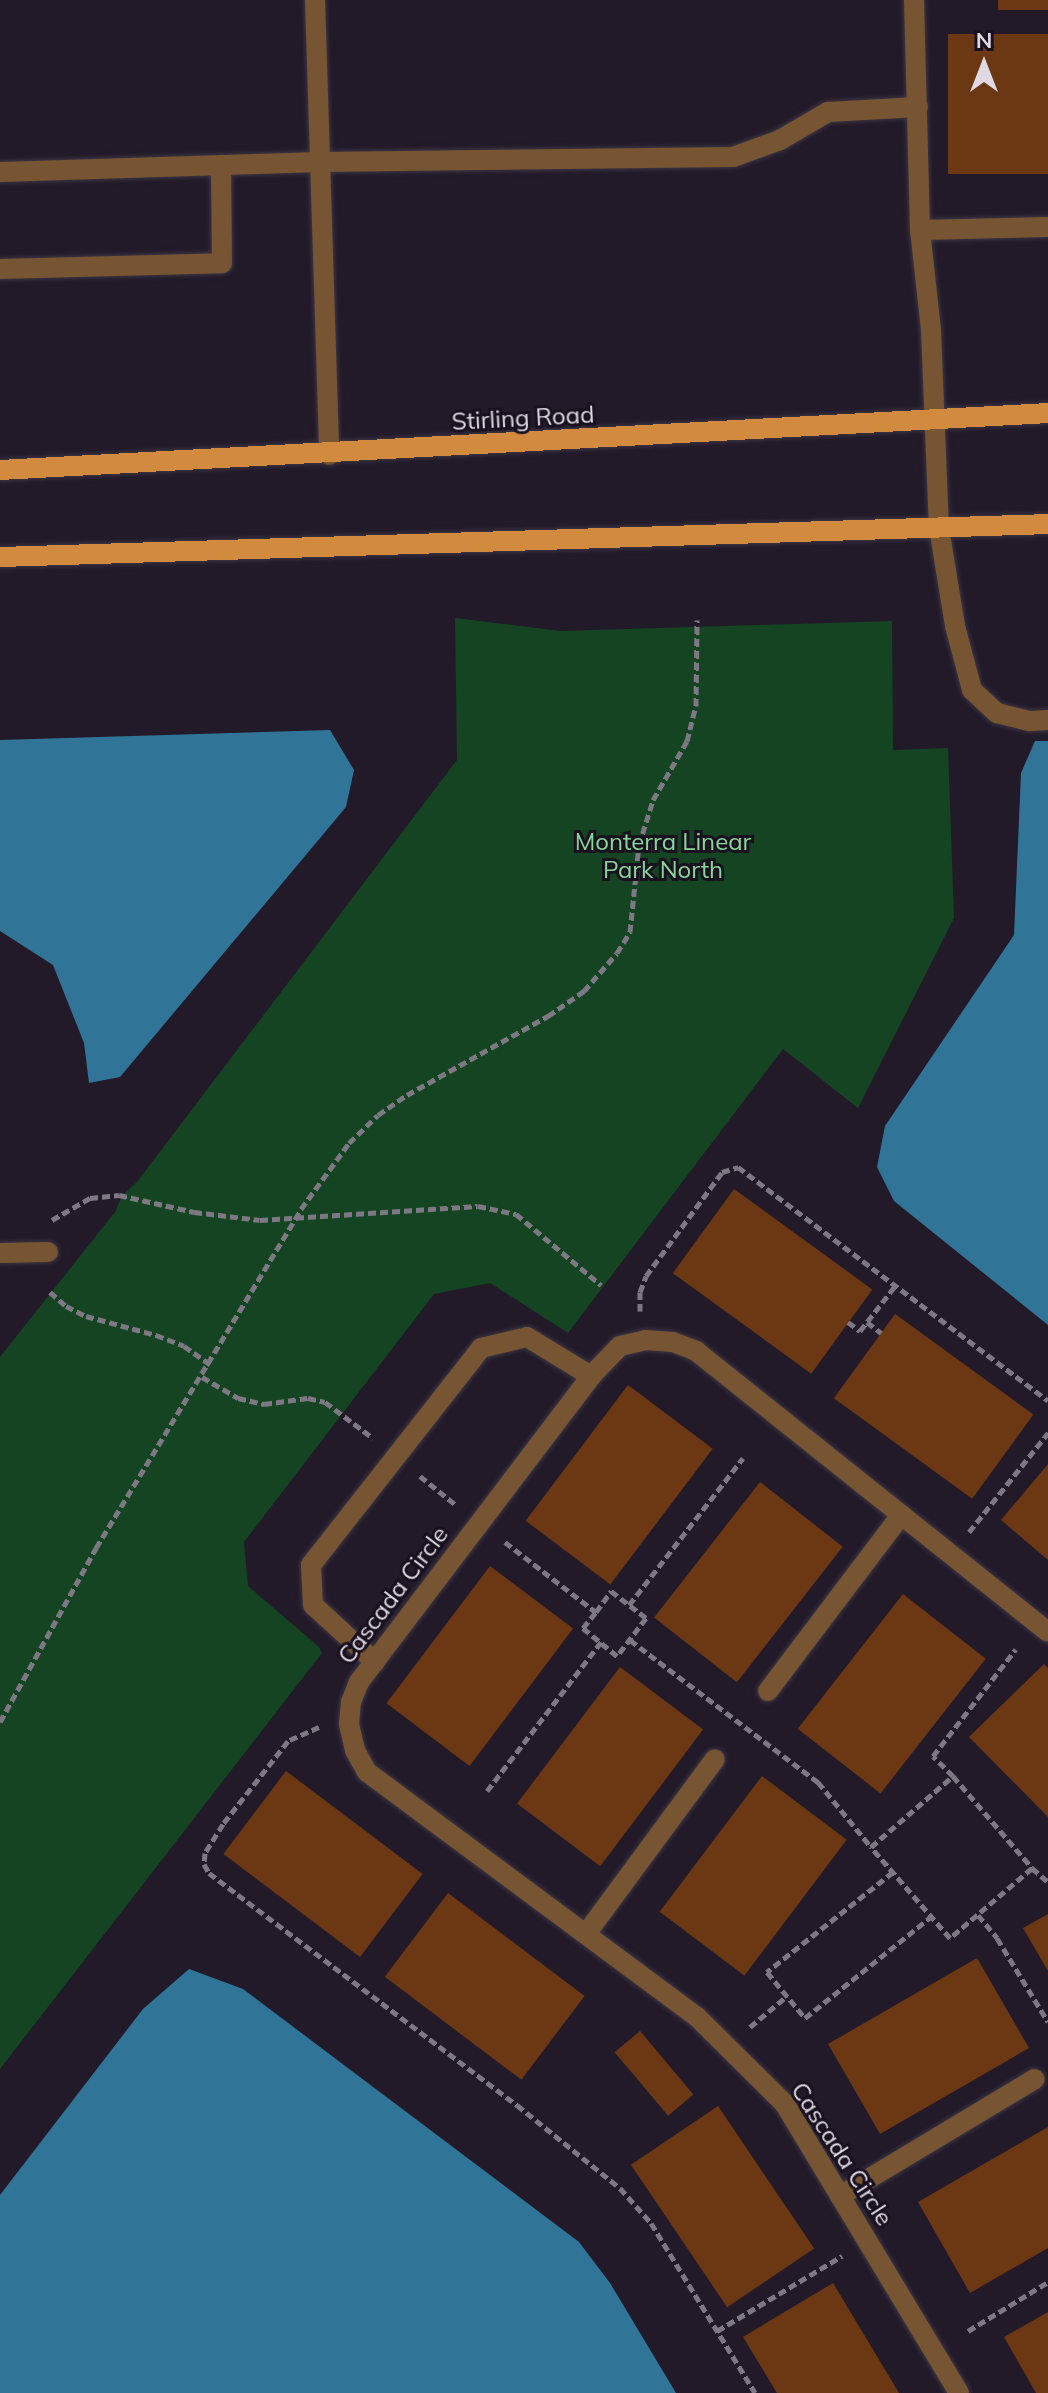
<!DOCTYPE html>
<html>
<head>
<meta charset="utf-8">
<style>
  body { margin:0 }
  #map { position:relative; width:1048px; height:2393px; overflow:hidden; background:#221a29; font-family:Mulish,sans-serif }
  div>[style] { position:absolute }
  .green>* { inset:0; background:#154422 }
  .water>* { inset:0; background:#307598 }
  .building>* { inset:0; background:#6c3814; transform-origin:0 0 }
  .path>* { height:5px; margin-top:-2.5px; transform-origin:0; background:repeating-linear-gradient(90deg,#7e7884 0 8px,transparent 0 12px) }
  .roads { filter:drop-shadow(0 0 2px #3c3543) drop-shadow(0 0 2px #3c3543) }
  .minor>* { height:20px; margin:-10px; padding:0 10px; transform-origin:10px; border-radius:10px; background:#753 }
  .major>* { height:20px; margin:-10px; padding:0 10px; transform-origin:10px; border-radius:10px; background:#d28a3e }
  span { translate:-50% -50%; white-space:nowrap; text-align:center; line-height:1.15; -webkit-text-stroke:6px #19111f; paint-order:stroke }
  .street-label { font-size:24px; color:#ded9e3 }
  .park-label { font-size:24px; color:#87d697 }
  .north { position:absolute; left:944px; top:24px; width:80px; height:80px; -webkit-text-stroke:6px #19111f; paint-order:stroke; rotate:0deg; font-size:22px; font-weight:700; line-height:32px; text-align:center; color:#ded9e3 }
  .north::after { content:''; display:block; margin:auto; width:28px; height:36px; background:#ded9e3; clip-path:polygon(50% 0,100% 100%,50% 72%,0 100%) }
</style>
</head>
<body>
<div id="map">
  <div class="green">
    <div style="clip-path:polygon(455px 618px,561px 631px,892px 621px,893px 750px,948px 748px,954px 918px,858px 1108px,783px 1049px,568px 1333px,490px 1283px,434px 1294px,244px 1542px,248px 1586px,319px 1647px,322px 1653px,0 2069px,0 1357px,115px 1212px,122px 1196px,137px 1182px,457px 760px)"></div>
  </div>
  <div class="water">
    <div style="clip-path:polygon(330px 730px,354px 770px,346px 807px,120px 1077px,89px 1083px,84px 1043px,53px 965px,0 931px,0 740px)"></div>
    <div style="clip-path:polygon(1035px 741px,1048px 741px,1048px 1325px,894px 1201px,877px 1167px,885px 1126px,1014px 935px,1021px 773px)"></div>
    <div style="clip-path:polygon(189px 1969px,243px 1989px,579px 2242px,610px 2283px,676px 2393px,0 2393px,0 2195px,143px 2009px)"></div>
  </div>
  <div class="building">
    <div style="left:998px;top:0;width:50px;height:10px"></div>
    <div style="left:1048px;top:34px;width:140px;height:100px;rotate:90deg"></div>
    <div style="left:734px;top:1189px;width:171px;height:104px;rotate:36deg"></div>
    <div style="left:895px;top:1314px;width:171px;height:104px;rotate:36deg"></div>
    <div style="left:628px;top:1385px;width:106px;height:170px;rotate:37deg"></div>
    <div style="clip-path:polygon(1048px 1464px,1048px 1560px,1001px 1520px)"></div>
    <div style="left:760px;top:1482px;width:105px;height:172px;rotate:38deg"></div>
    <div style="left:490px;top:1566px;width:104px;height:172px;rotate:37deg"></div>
    <div style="left:903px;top:1594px;width:105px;height:171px;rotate:38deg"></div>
    <div style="clip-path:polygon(1044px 1664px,1048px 1668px,1048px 1817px,969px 1737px)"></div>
    <div style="left:620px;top:1667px;width:104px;height:171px;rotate:37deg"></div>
    <div style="left:286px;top:1771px;width:171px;height:104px;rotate:37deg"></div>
    <div style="left:762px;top:1776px;width:106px;height:170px;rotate:37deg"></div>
    <div style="left:448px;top:1893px;width:171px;height:105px;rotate:37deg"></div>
    <div style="clip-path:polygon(1048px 1914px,1048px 1971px,1023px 1928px)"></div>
    <div style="left:977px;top:1958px;width:104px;height:172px;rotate:60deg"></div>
    <div style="left:640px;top:2031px;width:83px;height:33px;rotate:50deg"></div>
    <div style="left:718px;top:2106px;width:172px;height:105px;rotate:56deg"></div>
    <div style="clip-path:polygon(1048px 2127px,1048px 2248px,970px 2293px,918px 2202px)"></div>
    <div style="clip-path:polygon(833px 2283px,899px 2393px,777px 2393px,743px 2337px)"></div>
    <div style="clip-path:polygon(1048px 2312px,1048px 2393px,1036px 2393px,1004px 2337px)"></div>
  </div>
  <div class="path">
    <div style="left:52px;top:1220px;width:44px;rotate:-30.1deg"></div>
    <div style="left:90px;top:1198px;width:29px;rotate:-6deg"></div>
    <div style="left:119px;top:1195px;width:77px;rotate:12.8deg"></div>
    <div style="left:194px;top:1212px;width:66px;rotate:6.9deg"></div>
    <div style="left:260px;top:1220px;width:218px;rotate:-3.7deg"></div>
    <div style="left:478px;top:1206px;width:39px;rotate:12deg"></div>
    <div style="left:516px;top:1214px;width:111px;rotate:39.9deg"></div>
    <div style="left:50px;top:1292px;width:21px;rotate:41deg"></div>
    <div style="left:66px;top:1306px;width:22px;rotate:27deg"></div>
    <div style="left:86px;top:1316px;width:73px;rotate:15.2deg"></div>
    <div style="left:156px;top:1335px;width:30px;rotate:21deg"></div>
    <div style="left:184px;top:1346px;width:32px;rotate:35deg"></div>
    <div style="left:640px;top:1311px;width:19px;rotate:-90deg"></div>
    <div style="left:640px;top:1292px;width:17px;rotate:-69deg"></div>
    <div style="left:646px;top:1276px;width:129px;rotate:-53.8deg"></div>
    <div style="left:722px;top:1172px;width:17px;rotate:-17deg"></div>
    <div style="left:738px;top:1167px;width:388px;rotate:37deg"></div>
    <div style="left:848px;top:1322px;width:15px;rotate:37deg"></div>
    <div style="left:860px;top:1331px;width:58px;rotate:-52deg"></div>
    <div style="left:867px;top:1322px;width:18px;rotate:38deg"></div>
    <div style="left:202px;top:1377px;width:42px;rotate:30.3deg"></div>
    <div style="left:238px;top:1398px;width:27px;rotate:13deg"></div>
    <div style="left:264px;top:1404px;width:44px;rotate:-7.8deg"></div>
    <div style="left:308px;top:1398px;width:17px;rotate:13deg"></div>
    <div style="left:325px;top:1402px;width:60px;rotate:36.9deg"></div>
    <div style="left:420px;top:1476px;width:46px;rotate:38.9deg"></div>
    <div style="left:969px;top:1532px;width:127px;rotate:-51.4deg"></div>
    <div style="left:505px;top:1542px;width:115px;rotate:37.6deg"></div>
    <div style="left:596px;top:1612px;width:26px;rotate:-54deg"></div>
    <div style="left:611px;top:1591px;width:44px;rotate:37.6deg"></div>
    <div style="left:646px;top:1618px;width:48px;rotate:127.3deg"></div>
    <div style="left:617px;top:1656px;width:44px;rotate:-140.5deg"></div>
    <div style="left:583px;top:1628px;width:21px;rotate:-51deg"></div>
    <div style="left:629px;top:1605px;width:186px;rotate:-52.2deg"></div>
    <div style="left:630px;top:1640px;width:236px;rotate:37.1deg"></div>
    <div style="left:818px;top:1782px;width:84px;rotate:50.8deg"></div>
    <div style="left:0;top:1722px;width:199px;rotate:-61.1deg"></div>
    <div style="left:96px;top:1548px;width:396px;rotate:-58.8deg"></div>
    <div style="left:301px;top:1209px;width:82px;rotate:-54deg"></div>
    <div style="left:349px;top:1143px;width:40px;rotate:-44deg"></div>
    <div style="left:378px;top:1115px;width:35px;rotate:-35deg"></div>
    <div style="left:407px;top:1095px;width:162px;rotate:-29.3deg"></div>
    <div style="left:548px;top:1016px;width:44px;rotate:-34.8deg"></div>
    <div style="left:584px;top:991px;width:50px;rotate:-49deg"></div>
    <div style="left:617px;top:953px;width:25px;rotate:-58deg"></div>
    <div style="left:630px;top:932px;width:87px;rotate:-84.1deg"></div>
    <div style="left:639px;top:845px;width:47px;rotate:-72.7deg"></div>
    <div style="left:653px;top:800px;width:68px;rotate:-60deg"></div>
    <div style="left:687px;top:741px;width:36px;rotate:-76deg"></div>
    <div style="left:696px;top:706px;width:86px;rotate:-89.3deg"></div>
    <div style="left:319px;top:1727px;width:34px;rotate:156deg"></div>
    <div style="left:288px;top:1741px;width:105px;rotate:128.1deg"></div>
    <div style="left:223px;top:1824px;width:34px;rotate:122deg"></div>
    <div style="left:205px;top:1853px;width:11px;rotate:95deg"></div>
    <div style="left:204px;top:1864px;width:10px;rotate:61deg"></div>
    <div style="left:209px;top:1873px;width:386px;rotate:37deg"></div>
    <div style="left:517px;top:2105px;width:132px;rotate:38.9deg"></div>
    <div style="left:620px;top:2188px;width:47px;rotate:48.5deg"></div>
    <div style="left:651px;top:2223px;width:199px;rotate:58.5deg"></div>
    <div style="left:953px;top:1776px;width:121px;rotate:49.3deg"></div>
    <div style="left:1032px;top:1868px;width:108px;rotate:139.5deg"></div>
    <div style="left:950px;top:1938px;width:121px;rotate:-131deg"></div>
    <div style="left:871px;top:1847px;width:108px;rotate:-40.9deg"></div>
    <div style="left:953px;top:1776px;width:28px;rotate:-135deg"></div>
    <div style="left:933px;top:1756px;width:135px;rotate:-52.2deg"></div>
    <div style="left:487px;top:1791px;width:188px;rotate:-52.6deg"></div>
    <div style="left:1032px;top:1868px;width:21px;rotate:41deg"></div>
    <div style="left:893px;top:1872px;width:161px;rotate:141.6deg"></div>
    <div style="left:767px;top:1972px;width:60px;rotate:50.4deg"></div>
    <div style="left:805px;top:2018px;width:163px;rotate:-38.8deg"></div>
    <div style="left:978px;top:1915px;width:30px;rotate:50deg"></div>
    <div style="left:997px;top:1938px;width:98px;rotate:58.7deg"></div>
    <div style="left:750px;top:2027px;width:48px;rotate:-40deg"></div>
    <div style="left:717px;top:2331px;width:146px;rotate:-31deg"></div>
    <div style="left:968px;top:2331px;width:94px;rotate:-31.5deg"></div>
  </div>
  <div class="roads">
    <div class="minor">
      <div style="left:315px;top:0;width:455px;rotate:88.2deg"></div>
      <div style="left:914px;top:0;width:230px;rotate:88.5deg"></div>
      <div style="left:920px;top:230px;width:101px;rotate:83.7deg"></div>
      <div style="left:931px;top:330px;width:198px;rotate:87.7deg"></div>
      <div style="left:939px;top:528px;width:99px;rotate:80.7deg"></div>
      <div style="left:955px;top:626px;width:66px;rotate:75.1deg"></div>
      <div style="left:972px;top:690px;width:34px;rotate:43deg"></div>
      <div style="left:997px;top:713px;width:34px;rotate:14deg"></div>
      <div style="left:1030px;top:721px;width:18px;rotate:-3deg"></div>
      <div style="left:0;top:172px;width:320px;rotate:-1.8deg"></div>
      <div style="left:320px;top:162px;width:413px;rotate:-0.7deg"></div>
      <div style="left:733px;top:157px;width:50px;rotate:-19.9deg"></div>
      <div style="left:780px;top:140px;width:56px;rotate:-30.3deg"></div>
      <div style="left:828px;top:112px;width:90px;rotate:-3.2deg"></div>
      <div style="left:920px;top:230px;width:128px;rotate:-1.3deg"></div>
      <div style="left:0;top:269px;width:222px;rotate:-1.5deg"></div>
      <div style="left:222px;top:263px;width:98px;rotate:-90.6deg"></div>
      <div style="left:0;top:1253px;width:48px;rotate:-1.2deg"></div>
      <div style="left:375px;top:1662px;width:84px;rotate:-137.4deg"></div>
      <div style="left:313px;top:1605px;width:40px;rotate:-92.9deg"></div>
      <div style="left:311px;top:1565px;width:276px;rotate:-51.9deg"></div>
      <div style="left:481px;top:1348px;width:47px;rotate:-13.4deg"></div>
      <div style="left:527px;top:1337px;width:75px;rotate:31.4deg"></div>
      <div style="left:768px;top:1691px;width:221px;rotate:-52.9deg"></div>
      <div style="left:586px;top:1934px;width:217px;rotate:-53.6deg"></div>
      <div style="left:840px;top:2196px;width:227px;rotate:-31deg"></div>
      <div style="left:959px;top:2393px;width:337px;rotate:-121.1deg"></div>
      <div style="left:785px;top:2104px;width:124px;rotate:-135.3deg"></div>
      <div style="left:697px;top:2017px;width:411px;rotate:-143.4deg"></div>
      <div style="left:367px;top:1772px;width:25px;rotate:-119deg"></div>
      <div style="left:355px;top:1750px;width:27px;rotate:-103deg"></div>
      <div style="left:349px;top:1724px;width:22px;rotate:-85deg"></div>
      <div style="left:351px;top:1702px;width:22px;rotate:-68deg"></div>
      <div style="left:359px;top:1682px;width:384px;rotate:-52.8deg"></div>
      <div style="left:591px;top:1376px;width:42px;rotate:-46deg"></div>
      <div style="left:620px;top:1346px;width:26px;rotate:-13deg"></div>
      <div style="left:645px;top:1340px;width:28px;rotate:4deg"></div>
      <div style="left:673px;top:1342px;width:25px;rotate:21deg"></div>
      <div style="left:696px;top:1351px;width:450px;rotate:38.6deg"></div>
    </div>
    <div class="major">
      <div style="left:0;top:470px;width:1050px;rotate:-3.11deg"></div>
      <div style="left:0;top:557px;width:1049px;rotate:-1.8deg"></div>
    </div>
  </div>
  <div class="street-label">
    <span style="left:523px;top:418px;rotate:-3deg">Stirling Road</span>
    <span style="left:393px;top:1595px;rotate:-53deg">Cascada Circle</span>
    <span style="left:842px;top:2154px;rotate:57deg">Cascada Circle</span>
  </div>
  <div class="park-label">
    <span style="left:663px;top:856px">Monterra Linear<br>Park North</span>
  </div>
  <div class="north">N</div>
</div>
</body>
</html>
